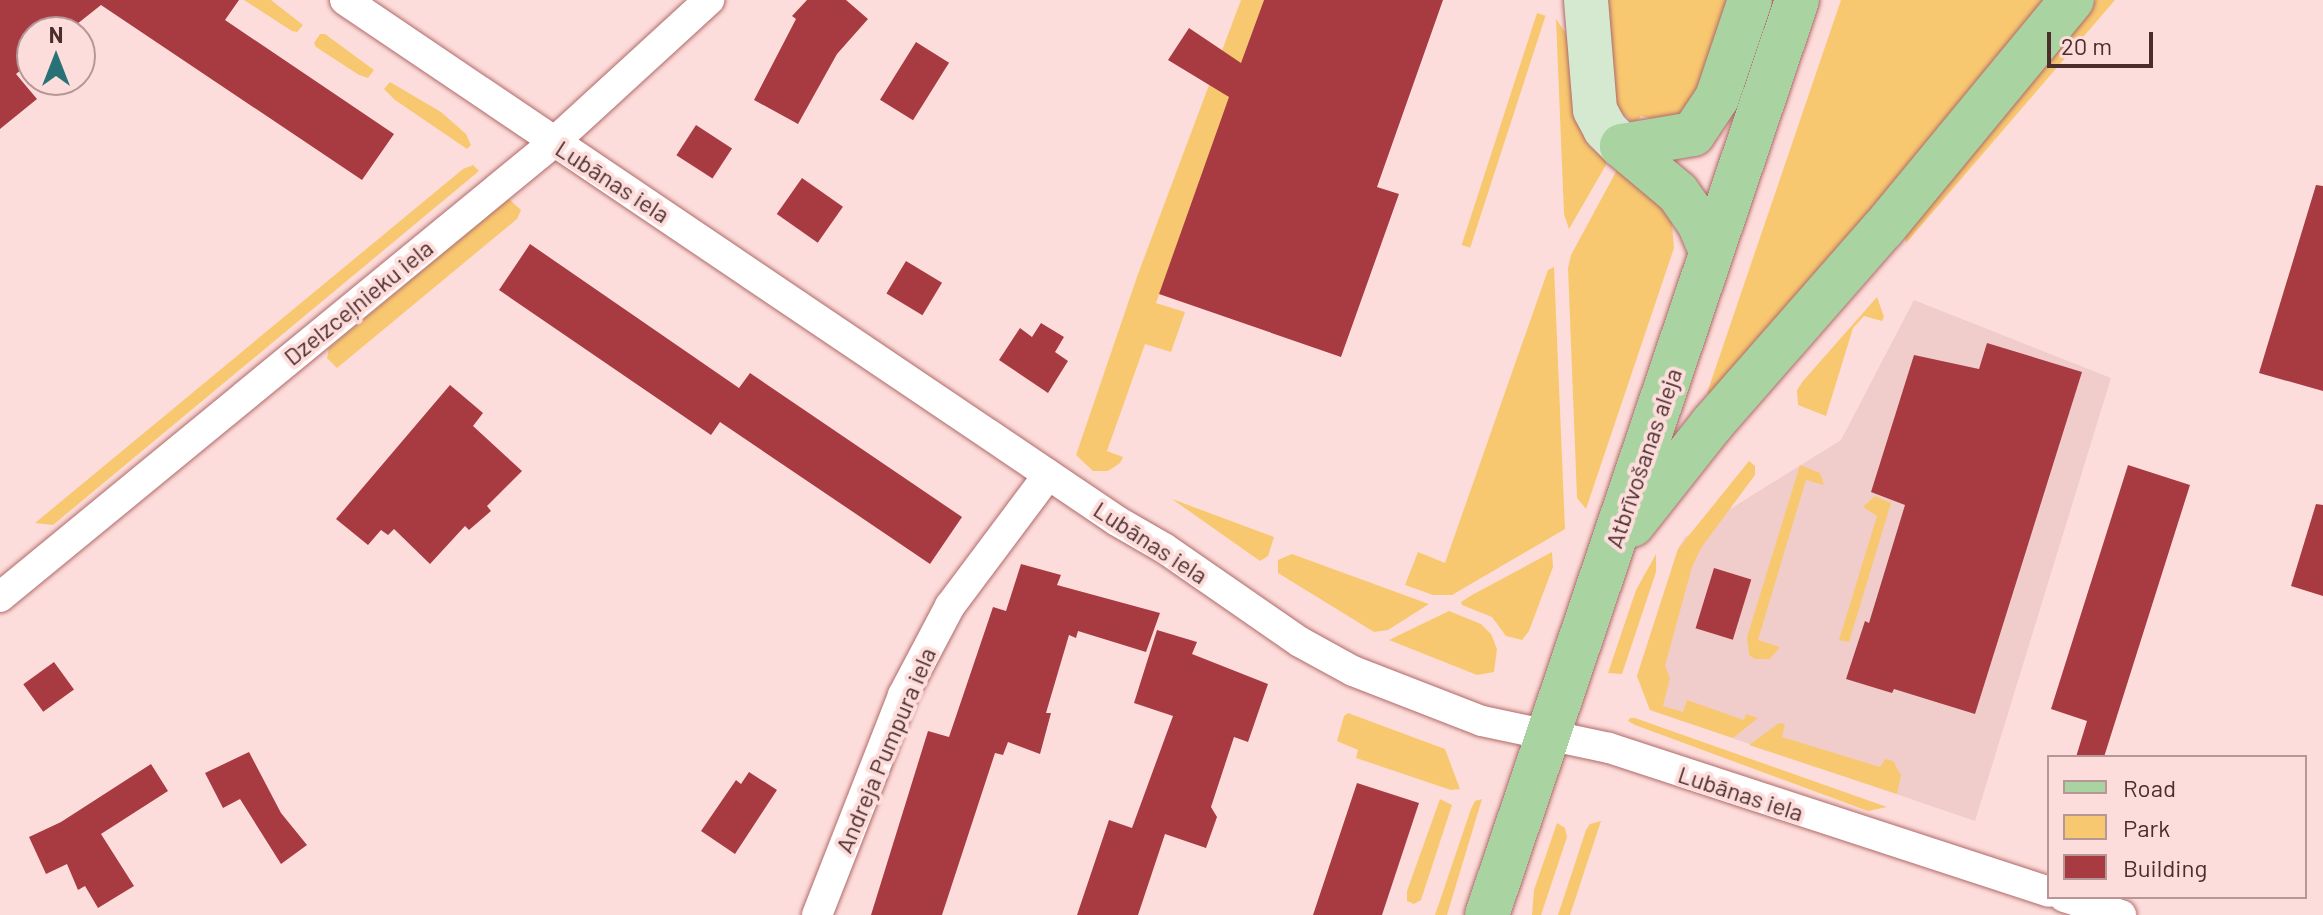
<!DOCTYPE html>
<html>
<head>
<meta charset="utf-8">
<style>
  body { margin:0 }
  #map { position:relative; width:2323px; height:915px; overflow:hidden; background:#fddddb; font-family:Barlow,sans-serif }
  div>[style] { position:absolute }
  .built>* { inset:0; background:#f0cdcb }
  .green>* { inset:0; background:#f8c870; transform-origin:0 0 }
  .building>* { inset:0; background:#a83b41; transform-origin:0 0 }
  .roads { filter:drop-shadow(0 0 2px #b06a69) drop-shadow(0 0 2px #b06a69) }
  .street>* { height:30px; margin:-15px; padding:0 15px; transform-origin:15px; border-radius:15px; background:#fff }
  .secondary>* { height:44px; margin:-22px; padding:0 22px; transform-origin:22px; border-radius:22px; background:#d4e9d0 }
  .primary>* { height:44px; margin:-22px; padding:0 22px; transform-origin:22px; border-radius:22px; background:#a9d4a1 }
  span { translate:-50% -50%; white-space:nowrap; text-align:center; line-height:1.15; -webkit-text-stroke:8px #fddddb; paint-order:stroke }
  .street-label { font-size:24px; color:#4c2d2d }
  .legend { position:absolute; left:2047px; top:755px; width:260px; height:144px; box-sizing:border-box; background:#fddddb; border:2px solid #b69795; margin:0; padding:10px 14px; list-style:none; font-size:24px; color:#4c2d2d }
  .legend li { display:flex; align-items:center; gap:16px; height:40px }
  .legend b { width:40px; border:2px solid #b69795 }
  .north { position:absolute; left:16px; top:16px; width:80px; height:80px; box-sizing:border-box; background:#fddddb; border:2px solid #b69795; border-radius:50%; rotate:0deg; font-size:22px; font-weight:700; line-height:32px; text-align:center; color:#4c2d2d }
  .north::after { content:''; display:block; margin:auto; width:28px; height:36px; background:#287277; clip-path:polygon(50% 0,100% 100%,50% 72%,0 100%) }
  .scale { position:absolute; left:2047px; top:32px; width:106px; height:36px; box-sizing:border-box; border:4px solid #4c2d2d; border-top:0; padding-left:10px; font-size:24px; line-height:28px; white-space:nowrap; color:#4c2d2d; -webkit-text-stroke:6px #fddddb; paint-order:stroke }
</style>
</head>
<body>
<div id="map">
  <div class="built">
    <div style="clip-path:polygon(1914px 300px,2111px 378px,1975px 821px,1650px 710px,1637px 676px,1678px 549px,1685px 537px,1841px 440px)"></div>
  </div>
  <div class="green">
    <div style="clip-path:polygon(244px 0,271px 0,303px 25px,297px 32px,292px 31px)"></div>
    <div style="clip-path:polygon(1241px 0,1264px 0,1156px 303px,1185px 312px,1171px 352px,1145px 344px,1107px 451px,1123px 457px,1120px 463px,1108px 471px,1093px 471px,1076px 455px,1138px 274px)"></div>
    <div style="clip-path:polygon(1605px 0,1732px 0,1716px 61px,1686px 116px,1663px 122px,1641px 116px,1635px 124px,1618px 109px,1611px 92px)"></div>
    <div style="clip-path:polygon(1841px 0,2044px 0,1716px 399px,1707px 393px)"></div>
    <div style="clip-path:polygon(2096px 0,2115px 0,1906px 243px,1904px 233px)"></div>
    <div style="left:1537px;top:13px;width:9px;height:244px;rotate:18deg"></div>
    <div style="clip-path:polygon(1556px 19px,1570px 39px,1573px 115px,1589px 146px,1606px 160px,1606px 165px,1569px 229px,1564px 214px)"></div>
    <div style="clip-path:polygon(320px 34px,325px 34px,374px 70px,368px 78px,359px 75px,316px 47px,314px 43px)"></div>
    <div style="clip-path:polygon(390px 82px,441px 112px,466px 134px,471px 145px,467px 149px,395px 100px,384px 89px)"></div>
    <div style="clip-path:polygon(473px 165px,479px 171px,53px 525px,35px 523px,463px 169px)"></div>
    <div style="clip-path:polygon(1618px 168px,1671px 213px,1674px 248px,1586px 509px,1577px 498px,1568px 268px,1571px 255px)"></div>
    <div style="clip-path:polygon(509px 199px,521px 210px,517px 219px,337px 368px,327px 358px,329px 348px)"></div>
    <div style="clip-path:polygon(1554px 267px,1565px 529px,1452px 595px,1433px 595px,1405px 585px,1418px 552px,1445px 563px,1548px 270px)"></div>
    <div style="clip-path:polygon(1877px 297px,1884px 317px,1882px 321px,1864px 316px,1853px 328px,1826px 416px,1798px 405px,1797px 390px,1803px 381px)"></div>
    <div style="clip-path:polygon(1749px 461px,1755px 466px,1755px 475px,1701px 548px,1692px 567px,1665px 666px,1670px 678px,1663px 706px,1683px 712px,1687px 700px,1744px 720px,1746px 714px,1758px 718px,1733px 738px,1650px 710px,1637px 676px,1678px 549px)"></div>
    <div style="clip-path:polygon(1800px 465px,1820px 473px,1824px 485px,1806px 480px,1758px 640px,1780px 647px,1770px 659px,1755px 659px,1749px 655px,1747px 637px)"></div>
    <div style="clip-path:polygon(1875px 496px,1891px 503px,1849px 642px,1839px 640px,1877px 516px,1863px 507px)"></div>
    <div style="clip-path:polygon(1172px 499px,1274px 537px,1268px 556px,1260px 561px)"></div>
    <div style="clip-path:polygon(1552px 552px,1553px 567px,1529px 631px,1522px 640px,1506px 636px,1492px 617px,1462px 605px,1461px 602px,1472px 595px)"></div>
    <div style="clip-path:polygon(1292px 554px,1426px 603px,1429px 604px,1388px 630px,1374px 632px,1278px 573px,1278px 560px)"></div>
    <div style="clip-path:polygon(1656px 554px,1656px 572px,1622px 674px,1608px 673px,1636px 590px)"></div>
    <div style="clip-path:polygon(1449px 611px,1481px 624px,1491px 634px,1497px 649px,1494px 672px,1477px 675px,1389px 640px)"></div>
    <div style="clip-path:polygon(1348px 713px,1445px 749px,1460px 789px,1451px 790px,1356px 758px,1358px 750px,1337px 741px,1344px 716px)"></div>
    <div style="clip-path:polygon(1630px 718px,1635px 718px,1887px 807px,1868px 811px,1635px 725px,1628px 721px)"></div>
    <div style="clip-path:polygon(1779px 723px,1785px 724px,1782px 737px,1880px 767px,1885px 759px,1893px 761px,1901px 775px,1897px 794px,1749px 745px)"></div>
    <div style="clip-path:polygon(1440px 799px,1452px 805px,1421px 900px,1414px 904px,1407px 901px,1407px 891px)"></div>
    <div style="clip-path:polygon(1482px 799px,1447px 915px,1435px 915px,1471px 809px,1475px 801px)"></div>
    <div style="clip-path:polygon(1601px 821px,1570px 915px,1558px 915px,1586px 830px,1590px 824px)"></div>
    <div style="clip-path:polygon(1557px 823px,1565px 828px,1567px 837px,1541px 915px,1532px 915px,1534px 890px)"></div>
  </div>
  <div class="building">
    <div style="clip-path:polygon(0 0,239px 0,225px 20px,394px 134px,362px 180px,101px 5px,67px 32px,32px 32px,32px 61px,16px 74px,37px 99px,0 129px)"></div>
    <div style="clip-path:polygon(807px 0,846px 0,868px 19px,837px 54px,798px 124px,754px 100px,796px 19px,792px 16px)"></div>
    <div style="clip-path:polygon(1264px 0,1443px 0,1377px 187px,1399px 194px,1341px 357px,1159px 294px,1229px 97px,1168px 60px,1189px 28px,1241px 63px)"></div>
    <div style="left:916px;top:42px;width:39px;height:68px;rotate:32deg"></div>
    <div style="left:696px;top:125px;width:43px;height:36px;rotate:33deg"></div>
    <div style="left:802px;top:178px;width:50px;height:44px;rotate:35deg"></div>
    <div style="clip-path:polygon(2316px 185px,2323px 186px,2323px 391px,2259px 373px)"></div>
    <div style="clip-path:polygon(530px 244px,739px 388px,750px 373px,962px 517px,930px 564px,720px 422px,711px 435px,499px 290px)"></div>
    <div style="left:906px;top:261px;width:42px;height:38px;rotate:31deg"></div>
    <div style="clip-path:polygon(1041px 323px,1064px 337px,1055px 352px,1068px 361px,1048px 393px,999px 360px,1020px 328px,1032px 337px)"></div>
    <div style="clip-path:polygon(1987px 343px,2082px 372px,1975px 714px,1894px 689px,1892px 693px,1846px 679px,1865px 621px,1869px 623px,1905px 505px,1871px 492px,1914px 355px,1979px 369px)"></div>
    <div style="clip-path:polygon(450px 385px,483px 413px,473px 426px,522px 471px,487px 506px,491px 511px,469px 530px,465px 526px,430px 564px,394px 529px,388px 535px,381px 530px,368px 545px,336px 519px)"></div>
    <div style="clip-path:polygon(2128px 465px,2190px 485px,2104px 757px,2076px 757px,2087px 721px,2051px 709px)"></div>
    <div style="clip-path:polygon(2316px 504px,2323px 505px,2323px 596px,2291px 586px)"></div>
    <div style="clip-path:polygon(1021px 564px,1061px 575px,1057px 585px,1160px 613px,1146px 652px,1078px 631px,1076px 638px,1069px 635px,1046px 713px,1051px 713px,1040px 754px,1008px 742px,1003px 755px,995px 753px,942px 915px,871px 915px,928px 731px,949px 737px,993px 607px,1006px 611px)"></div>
    <div style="left:1714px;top:568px;width:39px;height:63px;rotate:17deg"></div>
    <div style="clip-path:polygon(1157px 630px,1197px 642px,1192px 654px,1268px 684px,1248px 742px,1234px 737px,1211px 807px,1217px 817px,1206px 848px,1165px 834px,1138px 915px,1077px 915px,1109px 820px,1132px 828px,1173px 716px,1134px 703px)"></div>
    <div style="left:54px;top:662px;width:34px;height:38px;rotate:54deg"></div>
    <div style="clip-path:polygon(249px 752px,281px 813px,307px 845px,281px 864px,240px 799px,223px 808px,205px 773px)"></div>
    <div style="clip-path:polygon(151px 764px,168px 791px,101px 834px,134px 886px,98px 908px,85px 886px,78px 890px,67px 864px,46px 874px,29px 837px,61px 822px)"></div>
    <div style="clip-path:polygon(749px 772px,777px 790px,735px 854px,701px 831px,736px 780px,741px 784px)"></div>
    <div style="clip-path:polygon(1357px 783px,1419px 803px,1382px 915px,1313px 915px)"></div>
  </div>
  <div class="roads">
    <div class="street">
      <div style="left:345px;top:0;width:931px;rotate:34.01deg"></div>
      <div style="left:1117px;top:521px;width:54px;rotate:29.9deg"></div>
      <div style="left:1164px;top:548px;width:165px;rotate:34.7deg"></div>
      <div style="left:1300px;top:642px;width:60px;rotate:28.7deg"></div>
      <div style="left:1353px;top:671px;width:138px;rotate:21.2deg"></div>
      <div style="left:1482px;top:721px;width:130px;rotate:12deg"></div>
      <div style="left:1609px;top:748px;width:463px;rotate:18.1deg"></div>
      <div style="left:0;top:597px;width:715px;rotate:-39.39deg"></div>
      <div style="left:553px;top:143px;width:212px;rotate:-42.5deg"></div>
      <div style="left:2064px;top:897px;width:60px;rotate:17.5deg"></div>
      <div style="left:817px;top:915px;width:236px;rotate:-68.6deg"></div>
      <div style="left:903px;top:695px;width:101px;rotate:-62.2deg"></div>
      <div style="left:950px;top:606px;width:164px;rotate:-53.2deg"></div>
    </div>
    <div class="secondary">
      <div style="left:1586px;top:0;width:110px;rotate:85.3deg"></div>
      <div style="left:1595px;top:110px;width:21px;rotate:62deg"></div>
      <div style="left:1605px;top:129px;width:24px;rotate:45deg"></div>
    </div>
    <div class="primary">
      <div style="left:1622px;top:146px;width:72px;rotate:-9.6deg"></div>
      <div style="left:1693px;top:134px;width:43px;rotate:-56.3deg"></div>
      <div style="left:1717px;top:98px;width:103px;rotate:-71.4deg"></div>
      <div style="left:1622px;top:146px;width:73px;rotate:40deg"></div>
      <div style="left:1678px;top:193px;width:37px;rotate:55deg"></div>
      <div style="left:1699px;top:223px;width:30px;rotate:67deg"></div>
      <div style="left:1632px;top:525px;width:129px;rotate:-51.6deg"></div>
      <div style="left:1712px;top:424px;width:259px;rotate:-48.8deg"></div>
      <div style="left:1883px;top:229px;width:297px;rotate:-50.5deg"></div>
      <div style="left:1487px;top:915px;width:966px;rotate:-71.28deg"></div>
    </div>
  </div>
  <div class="street-label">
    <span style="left:613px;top:181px;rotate:33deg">Lubānas iela</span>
    <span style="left:358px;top:302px;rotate:-39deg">Dzelzceļnieku iela</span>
    <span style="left:1643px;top:458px;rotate:-71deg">Atbrīvošanas aleja</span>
    <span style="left:1151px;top:542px;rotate:33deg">Lubānas iela</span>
    <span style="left:885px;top:750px;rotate:-67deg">Andreja Pumpura iela</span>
    <span style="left:1741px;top:793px;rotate:18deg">Lubānas iela</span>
  </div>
  <ul class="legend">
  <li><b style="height:10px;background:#a9d4a1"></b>Road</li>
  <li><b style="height:22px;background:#f8c870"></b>Park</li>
  <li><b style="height:22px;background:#a83b41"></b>Building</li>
  </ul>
  <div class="north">N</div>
  <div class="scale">20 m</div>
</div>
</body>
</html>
